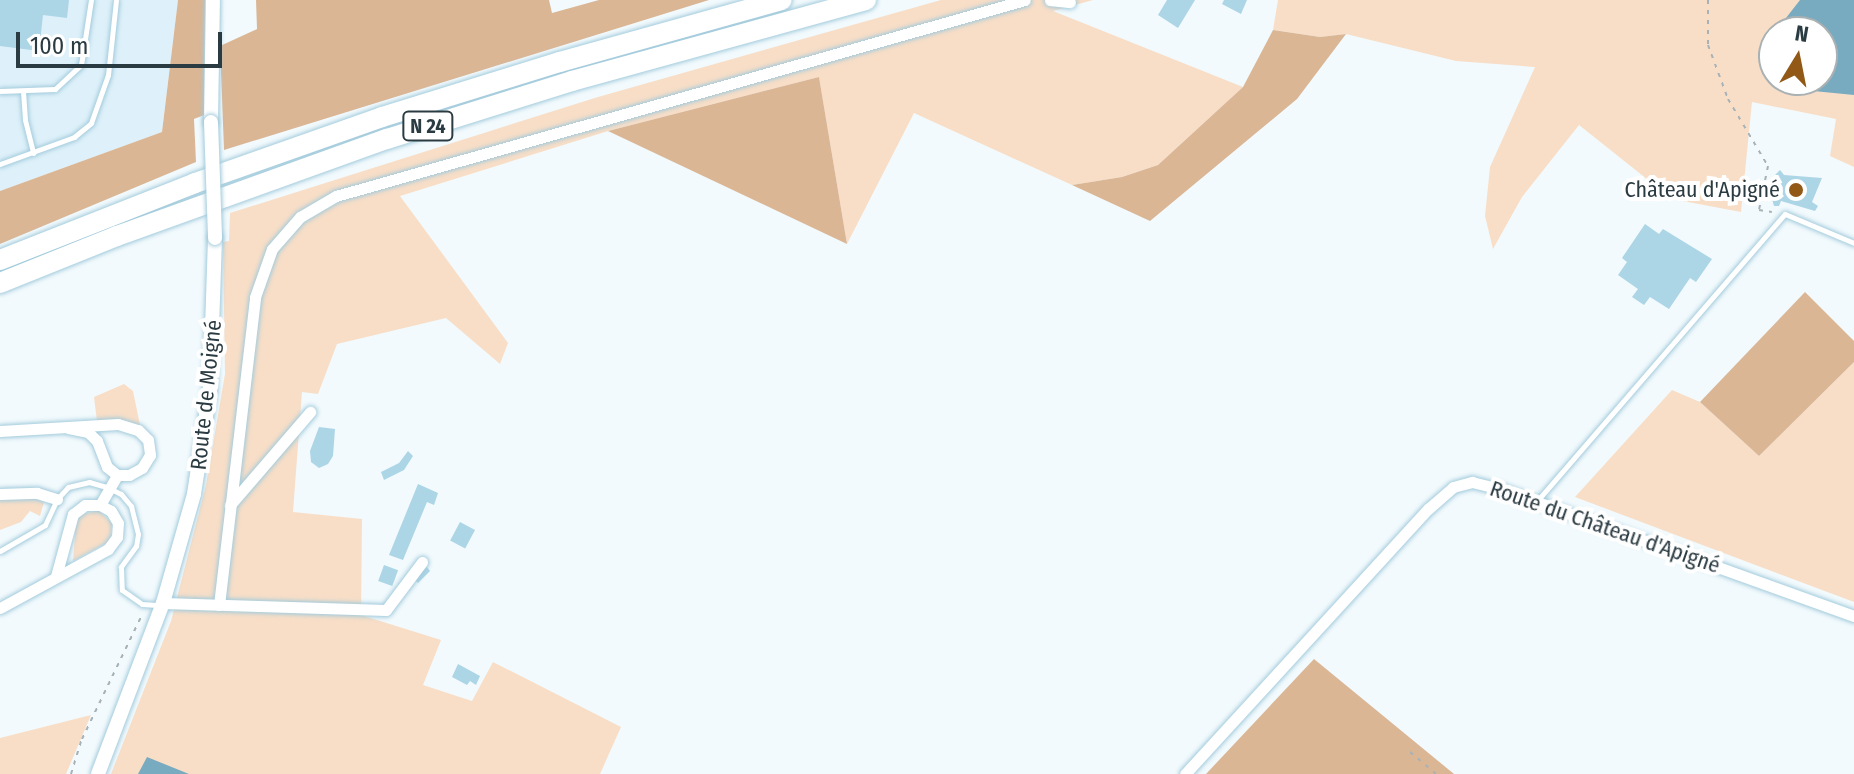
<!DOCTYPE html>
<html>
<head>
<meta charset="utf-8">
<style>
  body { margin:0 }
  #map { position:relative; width:1854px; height:774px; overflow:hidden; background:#f2fafd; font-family:"Fira Sans Condensed",sans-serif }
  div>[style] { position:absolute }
  .built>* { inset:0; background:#def1fa }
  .green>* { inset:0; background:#f8dec7 }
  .forest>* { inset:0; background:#dab695 }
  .water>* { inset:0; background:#79abc0 }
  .building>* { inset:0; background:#acd5e6; transform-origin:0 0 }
  .path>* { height:2px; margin-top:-1px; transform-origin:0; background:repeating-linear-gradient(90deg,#a7b2b7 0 4px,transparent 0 10px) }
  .roads { filter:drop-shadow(0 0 2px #a3cbdc) drop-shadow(0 0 2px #a3cbdc) }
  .lane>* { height:5px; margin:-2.5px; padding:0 2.5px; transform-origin:2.5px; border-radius:2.5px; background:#fff }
  .street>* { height:11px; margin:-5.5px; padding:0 5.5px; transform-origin:5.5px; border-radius:5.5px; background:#fff }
  .secondary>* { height:14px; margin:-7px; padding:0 7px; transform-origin:7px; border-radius:7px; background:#fff }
  .highway>* { height:20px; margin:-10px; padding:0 10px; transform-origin:10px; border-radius:10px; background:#fff }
  .bridges { filter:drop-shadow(0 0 2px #a3cbdc) drop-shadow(0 0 2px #a3cbdc) }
  .secondary-bridge>* { height:14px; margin:-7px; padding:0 7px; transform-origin:7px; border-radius:7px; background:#fff }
  .dots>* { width:22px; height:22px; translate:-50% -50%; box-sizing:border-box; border:4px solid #fff; border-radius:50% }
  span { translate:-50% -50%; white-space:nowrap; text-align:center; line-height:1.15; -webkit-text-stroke:8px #fff; paint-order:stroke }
  .shield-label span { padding:2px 6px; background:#fff; border:2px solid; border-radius:6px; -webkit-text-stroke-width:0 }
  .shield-label { font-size:20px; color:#2b3b42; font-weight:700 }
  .poi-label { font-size:22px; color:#2b3b42 }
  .right { translate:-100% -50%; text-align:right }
  .street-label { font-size:22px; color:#2b3b42 }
  .north { position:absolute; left:1758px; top:16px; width:80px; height:80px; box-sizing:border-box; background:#fff; border:2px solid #aab1b3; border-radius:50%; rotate:10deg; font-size:22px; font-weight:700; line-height:32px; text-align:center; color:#2b3b42 }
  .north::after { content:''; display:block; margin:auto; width:28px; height:36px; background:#925816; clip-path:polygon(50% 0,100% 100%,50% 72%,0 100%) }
  .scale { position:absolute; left:16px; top:32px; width:206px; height:36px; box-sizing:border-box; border:4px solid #2b3b42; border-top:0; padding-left:10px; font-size:24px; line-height:28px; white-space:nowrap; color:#2b3b42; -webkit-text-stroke:6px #fff; paint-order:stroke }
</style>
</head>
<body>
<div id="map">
  <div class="built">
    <div style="clip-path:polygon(0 0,178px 0,162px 132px,0 191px)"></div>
  </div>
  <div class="green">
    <div style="clip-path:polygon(941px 0,1093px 0,1053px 11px,1243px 87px,1158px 165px,1122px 177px,1072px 185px,914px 113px,847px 244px,819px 77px,608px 131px,400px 196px,508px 343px,500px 364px,446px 318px,337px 344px,318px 394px,302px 392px,293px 512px,362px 519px,361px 615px,441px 640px,423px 685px,472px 701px,493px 662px,621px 727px,600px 774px,111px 774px,171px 621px,206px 485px,225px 374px,223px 242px,229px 241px,230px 213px,598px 97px)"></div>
    <div style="clip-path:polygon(evenodd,1278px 0,1854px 0,1854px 167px,1830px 156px,1836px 119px,1752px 102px,1741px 212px,1672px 199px,1579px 125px,1522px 197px,1493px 249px,1485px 216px,1490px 167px,1535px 67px,1456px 61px,1346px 34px,1320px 37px,1273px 30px,1278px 0,1774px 32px,1822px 32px,1822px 80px,1774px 80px,1774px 32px)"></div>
    <div style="clip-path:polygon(1854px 362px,1854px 602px,1575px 497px,1672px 390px,1700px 402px,1759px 456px)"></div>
    <div style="clip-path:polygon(124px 384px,133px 391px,140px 425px,121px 420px,97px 421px,94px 397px)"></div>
    <div style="clip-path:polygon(25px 496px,44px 502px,40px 516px,30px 511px,21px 522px,0 530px,0 498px)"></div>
    <div style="clip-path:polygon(98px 510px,112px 523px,110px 541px,73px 561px,76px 521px,81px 515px)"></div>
    <div style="clip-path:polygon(91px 715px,66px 774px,0 774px,0 738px)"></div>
  </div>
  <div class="forest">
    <div style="clip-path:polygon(178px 0,205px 0,204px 115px,194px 119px,196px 162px,0 244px,0 191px,162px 132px)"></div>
    <div style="clip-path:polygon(256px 0,549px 0,552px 13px,599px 0,709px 0,224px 150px,220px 46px,257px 29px)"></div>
    <div style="clip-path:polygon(1273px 30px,1320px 37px,1346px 34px,1297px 99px,1150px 221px,1072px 185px,1122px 177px,1158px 165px,1243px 87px)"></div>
    <div style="clip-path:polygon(819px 77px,847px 244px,608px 131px)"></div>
    <div style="clip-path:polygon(1805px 292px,1854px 341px,1854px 362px,1759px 456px,1700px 402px)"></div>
    <div style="clip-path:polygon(1314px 659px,1454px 774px,1206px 774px)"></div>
  </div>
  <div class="water">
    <div style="clip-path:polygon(1800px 0,1854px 0,1854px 95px,1783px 88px,1777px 80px,1822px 80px,1822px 32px,1775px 32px)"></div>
    <div style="clip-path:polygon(147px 757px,189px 774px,138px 774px)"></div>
  </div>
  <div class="building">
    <div style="clip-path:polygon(0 0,69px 0,67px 18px,43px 15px,39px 51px,0 46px)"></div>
    <div style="clip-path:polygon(1167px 0,1195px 0,1178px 28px,1158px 15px)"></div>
    <div style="clip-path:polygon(1224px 0,1247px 0,1241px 14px,1222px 4px)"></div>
    <div style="clip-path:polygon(1780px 170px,1784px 175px,1822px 178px,1812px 202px,1818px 206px,1815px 211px,1781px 201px,1779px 206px,1774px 206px,1772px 199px,1776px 196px,1780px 179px,1775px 175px)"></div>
    <div style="clip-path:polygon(1645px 224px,1659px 234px,1663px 229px,1712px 259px,1696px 282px,1690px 278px,1669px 309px,1650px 297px,1644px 305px,1632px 297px,1638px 289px,1618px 275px,1627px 262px,1622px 258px)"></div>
    <div style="clip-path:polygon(319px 427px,335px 429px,333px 456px,328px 464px,319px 468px,311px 462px,310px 451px)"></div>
    <div style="clip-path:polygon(408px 451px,413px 456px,404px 470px,384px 480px,381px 472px,399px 463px)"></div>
    <div style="clip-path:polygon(418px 484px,438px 493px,434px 505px,427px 502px,403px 560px,389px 555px)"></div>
    <div style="left:460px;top:522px;width:17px;height:21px;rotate:28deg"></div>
    <div style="left:384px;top:565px;width:15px;height:17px;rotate:20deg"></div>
    <div style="clip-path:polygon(427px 567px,430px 571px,418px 583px,414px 579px)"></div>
    <div style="clip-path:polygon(458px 664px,480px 676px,476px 685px,470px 681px,467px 685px,452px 677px)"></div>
  </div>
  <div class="path">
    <div style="left:1708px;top:0;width:45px;rotate:90deg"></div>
    <div style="left:1708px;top:45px;width:58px;rotate:69.7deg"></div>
    <div style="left:1728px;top:99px;width:78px;rotate:59.2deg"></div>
    <div style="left:1768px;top:166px;width:45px;rotate:101.6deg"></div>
    <div style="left:1759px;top:210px;width:13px;rotate:9deg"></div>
    <div style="left:1410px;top:752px;width:34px;rotate:40deg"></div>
    <div style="left:71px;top:774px;width:37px;rotate:-73deg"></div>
    <div style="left:82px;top:739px;width:138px;rotate:-64.2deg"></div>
  </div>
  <div class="roads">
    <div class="lane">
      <div style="left:0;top:91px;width:55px;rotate:-2.1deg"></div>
      <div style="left:55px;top:89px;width:35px;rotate:-43deg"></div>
      <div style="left:81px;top:65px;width:66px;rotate:-81.3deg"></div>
      <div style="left:23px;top:91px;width:29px;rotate:86deg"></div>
      <div style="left:25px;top:120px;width:34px;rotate:76deg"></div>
      <div style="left:0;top:164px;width:79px;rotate:-20deg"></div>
      <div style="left:74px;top:137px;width:22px;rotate:-39deg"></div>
      <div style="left:91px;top:123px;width:51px;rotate:-70.5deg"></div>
      <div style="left:108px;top:75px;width:75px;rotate:-83.9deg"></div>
      <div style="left:1537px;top:501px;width:379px;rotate:-49.2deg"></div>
      <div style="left:1785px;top:214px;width:75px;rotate:22.8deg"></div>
      <div style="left:0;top:551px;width:52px;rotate:-30deg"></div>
      <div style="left:45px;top:525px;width:29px;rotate:-65deg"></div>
      <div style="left:57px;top:499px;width:16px;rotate:-47deg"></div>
      <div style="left:68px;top:487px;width:22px;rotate:-13deg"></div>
      <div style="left:89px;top:482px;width:19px;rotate:16deg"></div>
      <div style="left:107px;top:487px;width:16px;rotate:27deg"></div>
      <div style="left:121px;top:494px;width:16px;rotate:50deg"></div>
      <div style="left:131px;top:506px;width:29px;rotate:76deg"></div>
      <div style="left:138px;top:534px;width:12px;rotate:99deg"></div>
      <div style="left:136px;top:546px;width:26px;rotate:126deg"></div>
      <div style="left:121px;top:567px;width:23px;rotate:88deg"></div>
      <div style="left:122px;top:590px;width:24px;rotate:35deg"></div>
      <div style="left:142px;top:604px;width:15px;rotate:4deg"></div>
    </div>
    <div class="street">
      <div style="left:1050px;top:0;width:20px;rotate:6deg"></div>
      <div style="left:0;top:431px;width:118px;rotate:-3.4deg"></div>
      <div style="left:118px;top:424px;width:21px;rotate:17deg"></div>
      <div style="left:138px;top:430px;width:14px;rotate:45deg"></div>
      <div style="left:148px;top:440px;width:15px;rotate:82deg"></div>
      <div style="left:150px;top:455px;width:15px;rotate:122deg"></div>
      <div style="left:142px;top:468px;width:15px;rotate:152deg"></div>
      <div style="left:129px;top:475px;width:12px;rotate:180deg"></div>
      <div style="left:117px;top:475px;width:13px;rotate:-141deg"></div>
      <div style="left:107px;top:467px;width:28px;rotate:-111deg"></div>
      <div style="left:97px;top:441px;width:13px;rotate:-135deg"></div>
      <div style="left:88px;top:432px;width:20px;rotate:-169deg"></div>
      <div style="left:0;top:494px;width:37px;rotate:-2deg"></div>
      <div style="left:37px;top:493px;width:21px;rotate:17deg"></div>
      <div style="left:100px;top:505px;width:34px;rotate:-60deg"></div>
      <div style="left:230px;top:505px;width:123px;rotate:-49.3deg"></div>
      <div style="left:163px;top:603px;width:223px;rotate:1.8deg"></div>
      <div style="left:386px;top:610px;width:60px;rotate:-53.1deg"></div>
      <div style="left:219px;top:605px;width:310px;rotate:-83.3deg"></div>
      <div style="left:255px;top:297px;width:51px;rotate:-70.5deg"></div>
      <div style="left:272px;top:249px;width:43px;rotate:-48.8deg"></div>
      <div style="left:300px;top:217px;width:42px;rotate:-30.3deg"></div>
      <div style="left:336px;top:196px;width:716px;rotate:-15.88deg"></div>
      <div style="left:0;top:608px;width:123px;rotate:-28.6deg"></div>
      <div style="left:108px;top:549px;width:15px;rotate:-53deg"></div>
      <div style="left:117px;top:537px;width:14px;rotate:-86deg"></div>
      <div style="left:118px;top:523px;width:14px;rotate:-120deg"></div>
      <div style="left:111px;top:511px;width:13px;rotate:-151deg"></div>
      <div style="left:100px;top:505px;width:15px;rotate:180deg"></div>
      <div style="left:85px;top:505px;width:15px;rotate:143deg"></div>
      <div style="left:73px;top:514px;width:64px;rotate:105.3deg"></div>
      <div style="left:1185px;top:774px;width:360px;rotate:-47.5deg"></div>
      <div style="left:1428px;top:509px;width:33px;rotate:-41deg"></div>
      <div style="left:1453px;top:487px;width:20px;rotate:-15deg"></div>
      <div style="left:1472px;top:482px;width:30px;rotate:14deg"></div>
      <div style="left:1501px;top:489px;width:375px;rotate:19.8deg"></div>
    </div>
    <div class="secondary">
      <div style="left:211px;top:122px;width:122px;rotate:-89.1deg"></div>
      <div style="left:98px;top:774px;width:183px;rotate:-69.2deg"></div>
      <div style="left:163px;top:603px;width:113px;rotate:-74.1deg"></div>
      <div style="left:194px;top:494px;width:106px;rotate:-81.3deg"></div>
      <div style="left:210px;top:389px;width:151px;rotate:-88.1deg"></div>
    </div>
    <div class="highway">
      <div style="left:0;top:260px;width:210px;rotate:-21.5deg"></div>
      <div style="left:195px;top:183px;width:198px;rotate:-19.4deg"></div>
      <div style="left:382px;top:117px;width:186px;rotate:-17.2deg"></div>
      <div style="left:560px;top:62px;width:230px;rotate:-15.6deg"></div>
      <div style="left:0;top:283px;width:126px;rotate:-21.9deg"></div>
      <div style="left:117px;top:236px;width:287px;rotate:-19.8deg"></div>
      <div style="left:387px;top:139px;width:194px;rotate:-17.4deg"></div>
      <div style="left:572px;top:81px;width:305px;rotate:-15.4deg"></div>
    </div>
  </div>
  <div class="bridges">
    <div class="secondary-bridge">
      <div style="left:211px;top:122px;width:116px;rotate:88deg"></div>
    </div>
  </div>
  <div class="dots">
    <div style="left:1796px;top:190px;background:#925816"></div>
  </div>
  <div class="shield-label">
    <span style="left:428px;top:126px">N 24</span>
  </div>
  <div class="poi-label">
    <span class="right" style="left:1780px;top:190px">Château d'Apigné</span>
  </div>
  <div class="street-label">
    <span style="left:206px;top:395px;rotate:-84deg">Route de Moigné</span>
    <span style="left:1605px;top:527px;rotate:19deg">Route du Château d'Apigné</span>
  </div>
  <div class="north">N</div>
  <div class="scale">100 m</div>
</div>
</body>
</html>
